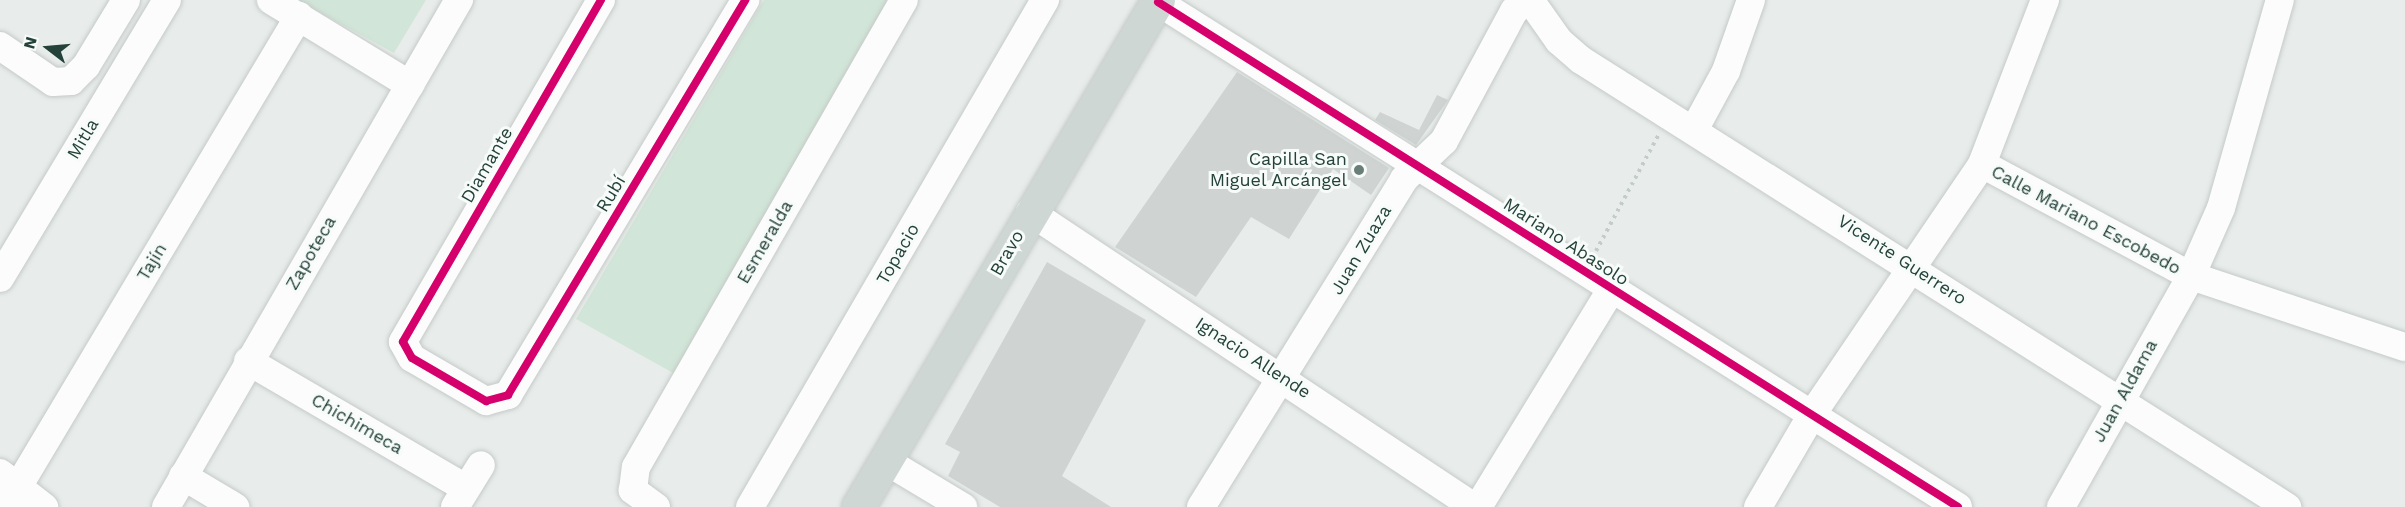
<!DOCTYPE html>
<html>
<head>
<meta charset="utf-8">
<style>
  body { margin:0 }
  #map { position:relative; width:2405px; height:507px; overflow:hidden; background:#e8edeb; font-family:"Work Sans",sans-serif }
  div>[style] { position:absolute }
  .green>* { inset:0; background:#d1e6d8 }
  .building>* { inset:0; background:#cfd4d2 }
  .path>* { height:4px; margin-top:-2px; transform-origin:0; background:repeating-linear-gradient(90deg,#c3ccca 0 3px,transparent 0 7.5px) }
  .roads { filter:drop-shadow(0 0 2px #c5cac8) drop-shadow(0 0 2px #c5cac8) }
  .minor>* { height:28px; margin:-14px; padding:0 14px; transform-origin:14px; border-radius:14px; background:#fcfcfc }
  .major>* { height:33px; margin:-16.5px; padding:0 16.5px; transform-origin:16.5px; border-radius:16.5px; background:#cfd7d5 }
  .cycleway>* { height:8px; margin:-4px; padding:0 4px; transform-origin:4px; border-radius:4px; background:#d6006c }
  .dots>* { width:16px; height:16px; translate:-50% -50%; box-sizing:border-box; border:3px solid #f7fbf9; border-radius:50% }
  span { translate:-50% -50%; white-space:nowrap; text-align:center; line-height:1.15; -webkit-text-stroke:6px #f7fbf9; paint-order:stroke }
  .street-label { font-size:18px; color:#24423a }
  .poi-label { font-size:18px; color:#24423a }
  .right { translate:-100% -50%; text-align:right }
  .north { position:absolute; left:18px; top:18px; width:60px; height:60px; -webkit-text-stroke:4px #f7fbf9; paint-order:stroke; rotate:286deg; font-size:16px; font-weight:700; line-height:24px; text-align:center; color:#24423a }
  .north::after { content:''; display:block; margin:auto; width:21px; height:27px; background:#24423a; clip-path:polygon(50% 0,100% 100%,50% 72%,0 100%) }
</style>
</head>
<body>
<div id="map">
  <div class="green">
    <div style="clip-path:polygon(297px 0,426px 0,394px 53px)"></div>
    <div style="clip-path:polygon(764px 0,895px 0,675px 374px,576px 319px)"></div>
  </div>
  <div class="building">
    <div style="clip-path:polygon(1237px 72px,1389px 168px,1371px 195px,1333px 169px,1289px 239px,1251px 217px,1196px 297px,1115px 247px)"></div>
    <div style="clip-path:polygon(1437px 95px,1448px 100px,1416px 145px,1375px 120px,1380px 112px,1419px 130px)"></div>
    <div style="clip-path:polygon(1047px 262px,1146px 320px,1062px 476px,1111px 507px,1000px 507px,948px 476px,960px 452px,945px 444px)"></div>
  </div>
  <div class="path">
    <div style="left:1596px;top:251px;width:131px;rotate:-61.7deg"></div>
  </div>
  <div class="roads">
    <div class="minor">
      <div style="left:271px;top:0;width:163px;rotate:31.4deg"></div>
      <div style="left:601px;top:0;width:395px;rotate:120.1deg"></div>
      <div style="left:403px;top:342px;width:18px;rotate:61deg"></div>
      <div style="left:412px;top:358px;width:86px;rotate:30.2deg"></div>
      <div style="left:486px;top:401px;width:23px;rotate:-15deg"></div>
      <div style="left:508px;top:395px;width:461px;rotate:-59deg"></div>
      <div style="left:1530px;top:0;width:50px;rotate:54.7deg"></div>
      <div style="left:1559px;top:41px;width:29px;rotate:41deg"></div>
      <div style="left:1581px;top:60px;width:836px;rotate:32.34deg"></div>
      <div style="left:1158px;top:2px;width:946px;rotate:32.26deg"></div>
      <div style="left:0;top:46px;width:64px;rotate:34.2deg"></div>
      <div style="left:53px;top:82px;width:18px;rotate:-3deg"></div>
      <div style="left:71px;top:81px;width:21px;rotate:-45deg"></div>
      <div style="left:86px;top:66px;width:77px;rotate:-58.8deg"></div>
      <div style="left:1694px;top:130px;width:67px;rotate:-61.5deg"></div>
      <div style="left:1726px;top:71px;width:75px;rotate:-70.6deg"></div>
      <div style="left:1982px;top:164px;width:237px;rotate:28.2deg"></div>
      <div style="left:2191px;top:276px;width:225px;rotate:18.4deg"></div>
      <div style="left:1030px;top:212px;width:533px;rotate:33.6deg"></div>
      <div style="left:0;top:278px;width:324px;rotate:-59deg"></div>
      <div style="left:248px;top:361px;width:251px;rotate:30.3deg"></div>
      <div style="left:886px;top:461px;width:90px;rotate:30.9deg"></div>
      <div style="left:0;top:473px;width:56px;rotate:37.7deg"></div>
      <div style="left:183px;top:476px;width:61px;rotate:30.8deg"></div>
      <div style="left:6px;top:507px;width:572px;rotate:-59.17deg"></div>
      <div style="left:166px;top:507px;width:586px;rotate:-59.98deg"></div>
      <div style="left:455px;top:507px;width:49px;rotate:-58.2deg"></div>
      <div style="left:656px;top:507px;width:29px;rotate:-144deg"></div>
      <div style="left:633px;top:490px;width:23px;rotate:-83deg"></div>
      <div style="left:636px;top:467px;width:538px;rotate:-60.15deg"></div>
      <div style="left:750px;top:507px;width:587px;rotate:-59.81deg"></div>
      <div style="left:1201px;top:507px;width:386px;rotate:-58.2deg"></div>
      <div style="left:1404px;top:179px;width:55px;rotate:-43.5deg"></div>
      <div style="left:1444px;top:141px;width:148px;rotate:-61.7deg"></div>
      <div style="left:1514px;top:11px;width:17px;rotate:-40deg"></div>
      <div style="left:1478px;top:507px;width:255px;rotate:-58.5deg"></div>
      <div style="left:1758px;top:507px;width:109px;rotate:-59.7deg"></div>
      <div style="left:1813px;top:413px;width:301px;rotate:-55.8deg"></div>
      <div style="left:1982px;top:164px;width:176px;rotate:-69deg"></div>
      <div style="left:2061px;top:507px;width:265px;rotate:-60.6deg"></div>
      <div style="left:2191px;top:276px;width:74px;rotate:-66.2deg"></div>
      <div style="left:2221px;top:208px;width:216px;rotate:-74.2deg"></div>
    </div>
    <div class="major">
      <div style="left:858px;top:507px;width:589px;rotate:-59.39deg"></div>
    </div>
  </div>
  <div class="cycleway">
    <div style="left:601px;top:0;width:395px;rotate:120.1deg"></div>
    <div style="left:403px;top:342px;width:18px;rotate:61deg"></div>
    <div style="left:412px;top:358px;width:86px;rotate:30.2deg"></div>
    <div style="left:486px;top:401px;width:23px;rotate:-15deg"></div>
    <div style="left:508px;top:395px;width:461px;rotate:-59deg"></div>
    <div style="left:1158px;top:2px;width:946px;rotate:32.26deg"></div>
  </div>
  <div class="dots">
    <div style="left:1359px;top:170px;background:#697e78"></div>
  </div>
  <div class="street-label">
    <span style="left:83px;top:139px;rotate:-59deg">Mitla</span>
    <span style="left:487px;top:165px;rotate:-60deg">Diamante</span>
    <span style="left:611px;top:194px;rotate:-59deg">Rubí</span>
    <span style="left:2086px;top:220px;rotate:28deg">Calle Mariano Escobedo</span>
    <span style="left:765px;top:242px;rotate:-60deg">Esmeralda</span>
    <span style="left:1566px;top:242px;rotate:33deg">Mariano Abasolo</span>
    <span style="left:1361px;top:250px;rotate:-59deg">Juan Zuaza</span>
    <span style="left:311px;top:253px;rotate:-60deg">Zapoteca</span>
    <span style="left:1007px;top:253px;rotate:-60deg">Bravo</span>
    <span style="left:898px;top:254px;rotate:-60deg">Topacio</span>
    <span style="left:1902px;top:260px;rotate:33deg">Vicente Guerrero</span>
    <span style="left:152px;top:262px;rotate:-59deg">Tajín</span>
    <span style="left:1253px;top:358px;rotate:33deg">Ignacio Allende</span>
    <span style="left:2125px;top:391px;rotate:-61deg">Juan Aldama</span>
    <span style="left:357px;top:424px;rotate:30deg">Chichimeca</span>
  </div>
  <div class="poi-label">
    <span class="right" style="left:1347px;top:170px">Capilla San<br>Miguel Arcángel</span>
  </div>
  <div class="north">N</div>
</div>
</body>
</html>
